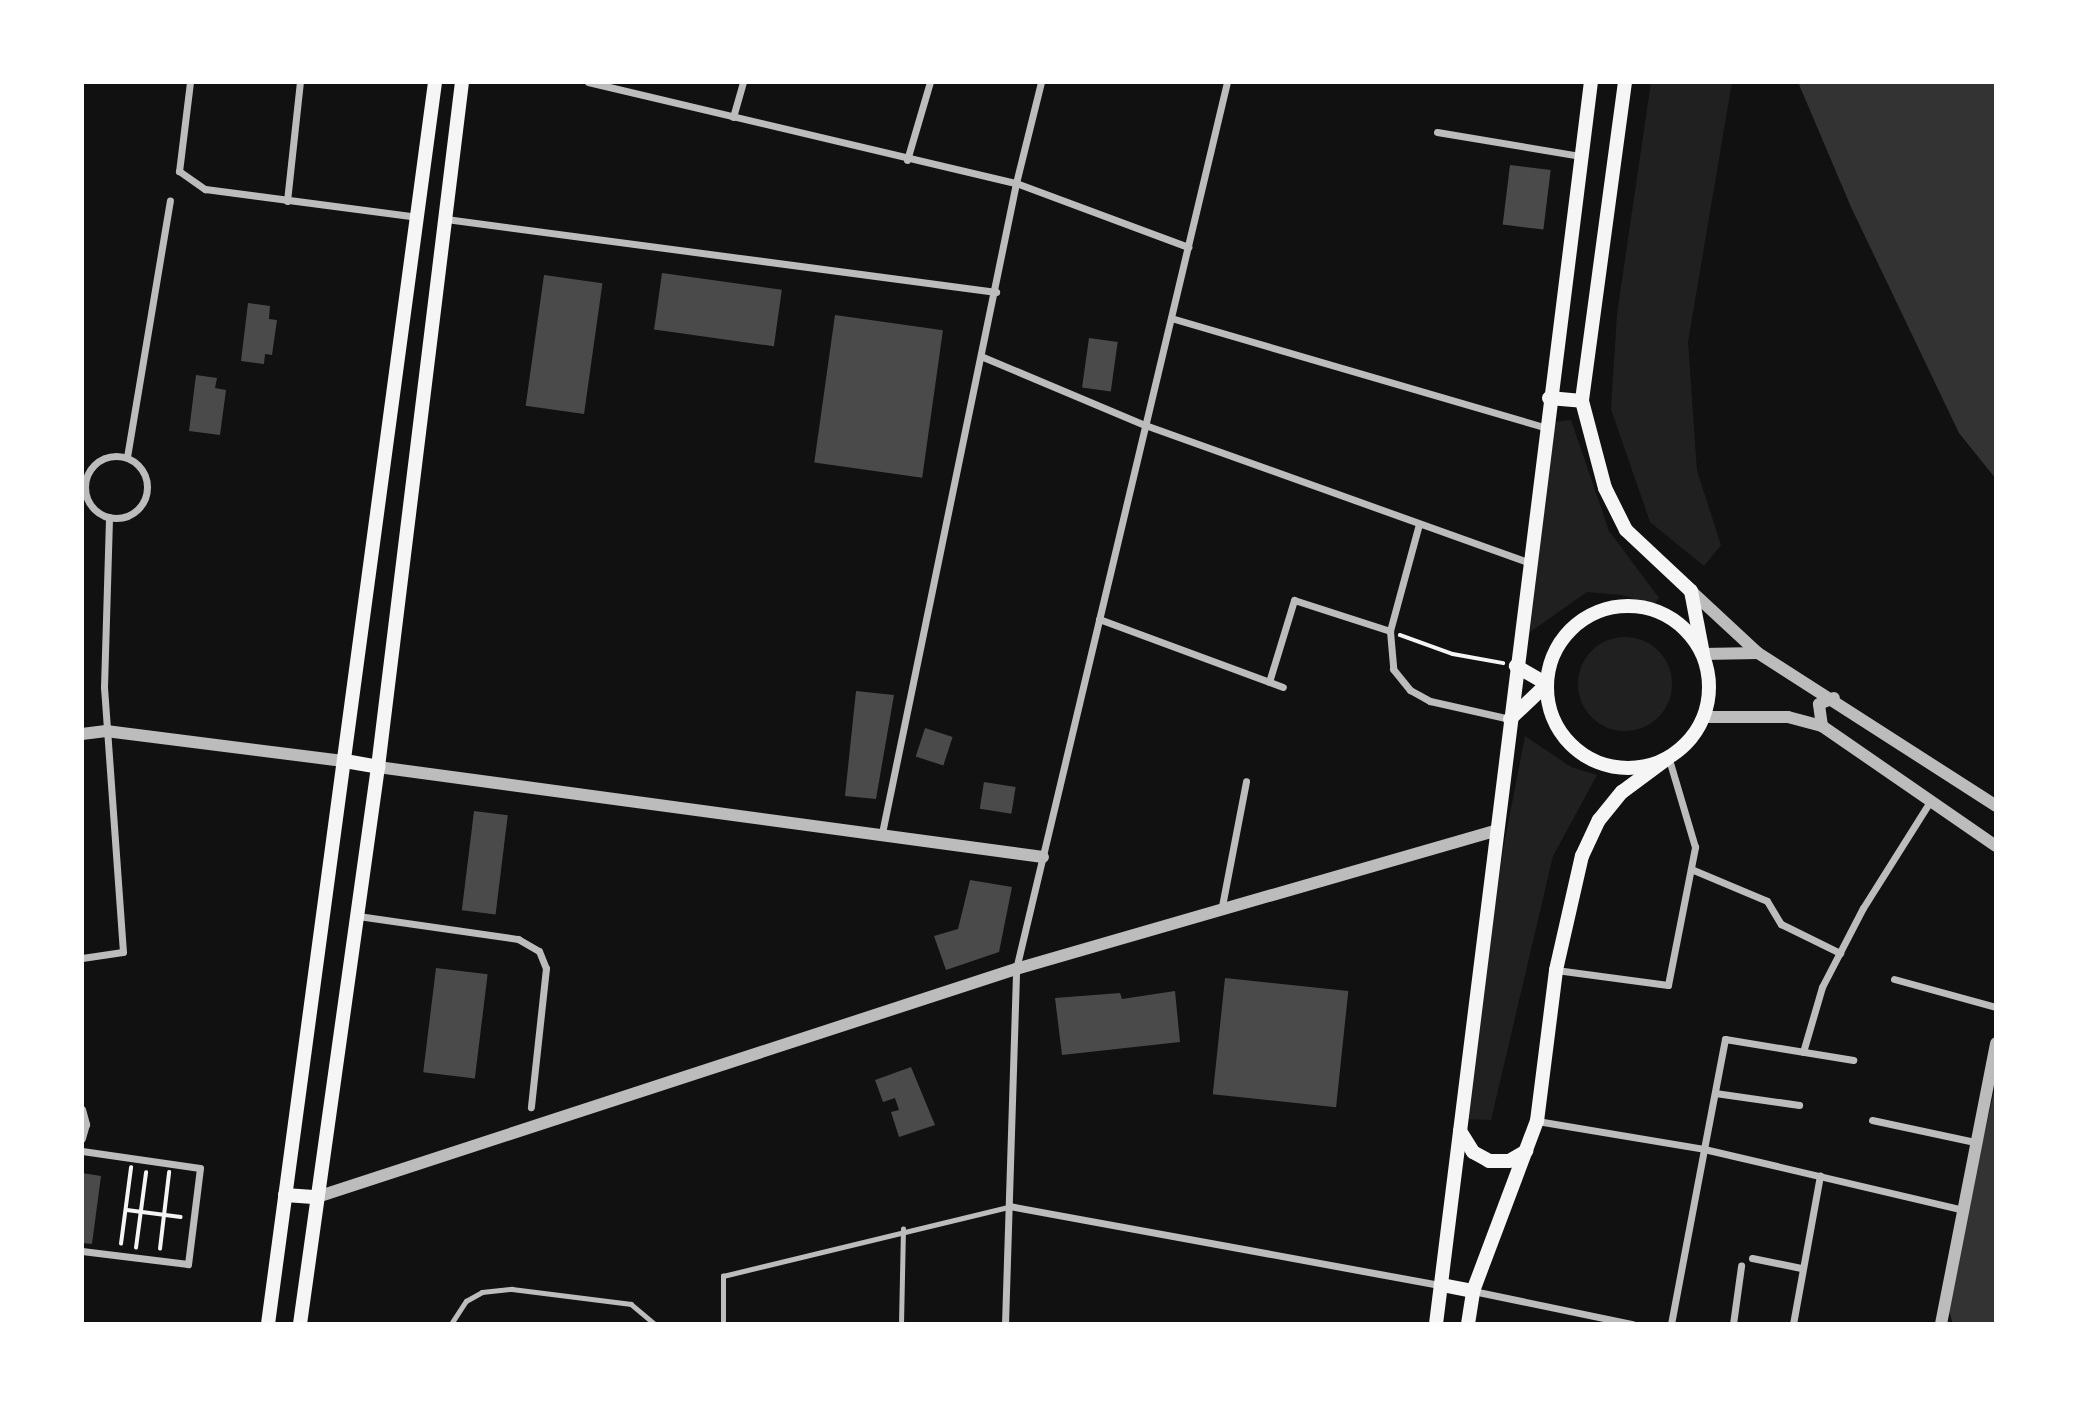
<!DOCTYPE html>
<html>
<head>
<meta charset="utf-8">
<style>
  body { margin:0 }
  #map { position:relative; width:2078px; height:1406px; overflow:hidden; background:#111; font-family:"Exo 2",sans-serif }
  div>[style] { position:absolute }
  .green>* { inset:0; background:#202020 }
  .round { border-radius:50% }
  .water>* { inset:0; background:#333 }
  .building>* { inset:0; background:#4a4a4a; transform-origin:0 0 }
  .path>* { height:3.5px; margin:-1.75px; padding:0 1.75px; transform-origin:1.75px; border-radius:1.75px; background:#f5f5f5 }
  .service>* { height:4.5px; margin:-2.25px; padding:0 2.25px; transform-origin:2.25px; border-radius:2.25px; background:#bcbcbc }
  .minor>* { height:7px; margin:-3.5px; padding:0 3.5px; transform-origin:3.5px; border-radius:3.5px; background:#bcbcbc }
  .minor>.ring { margin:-3.5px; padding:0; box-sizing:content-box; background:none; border:7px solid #bcbcbc; border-radius:50% }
  .tertiary>* { height:12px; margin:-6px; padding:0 6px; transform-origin:6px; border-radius:6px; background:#bcbcbc }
  .secondary>* { height:14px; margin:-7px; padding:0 7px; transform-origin:7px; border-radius:7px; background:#f5f5f5 }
  .primary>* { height:14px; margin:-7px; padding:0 7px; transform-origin:7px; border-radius:7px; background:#f5f5f5 }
  .primary>.ring { margin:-7px; padding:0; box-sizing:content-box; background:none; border:14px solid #f5f5f5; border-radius:50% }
  span { translate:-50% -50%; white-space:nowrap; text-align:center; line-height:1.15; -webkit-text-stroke:7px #fff; paint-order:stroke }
  .frame { position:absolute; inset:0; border:84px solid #fff; pointer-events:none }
</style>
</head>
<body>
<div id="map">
  <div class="green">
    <div style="clip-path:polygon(1651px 82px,1732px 82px,1688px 342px,1697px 471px,1721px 545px,1704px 566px,1650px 522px,1611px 409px,1617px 314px)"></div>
    <div style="clip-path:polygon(1571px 420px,1609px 531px,1659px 598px,1654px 605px,1622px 595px,1587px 592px,1530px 632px,1554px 422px)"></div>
    <div class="round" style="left:1578px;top:637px;width:94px;height:94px"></div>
    <div style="clip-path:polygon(1525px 736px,1571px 767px,1597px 775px,1553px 856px,1491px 1120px,1464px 1119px,1503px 850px)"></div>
  </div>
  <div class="water">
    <div style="clip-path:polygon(1798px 82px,1996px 82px,1996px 479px,1959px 433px,1851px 207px)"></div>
    <div style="clip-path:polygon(1996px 1083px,1996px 1324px,1953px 1324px,1946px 1301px)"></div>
  </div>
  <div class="building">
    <div style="left:1510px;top:165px;width:41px;height:60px;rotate:7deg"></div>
    <div style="left:662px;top:273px;width:121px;height:57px;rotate:8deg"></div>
    <div style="left:544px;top:275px;width:59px;height:132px;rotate:8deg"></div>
    <div style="clip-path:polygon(248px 303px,270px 306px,269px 319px,277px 320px,272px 355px,265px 354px,264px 364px,241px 361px)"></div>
    <div style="left:835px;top:315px;width:109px;height:149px;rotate:8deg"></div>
    <div style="left:1089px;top:338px;width:29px;height:50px;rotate:8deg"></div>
    <div style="clip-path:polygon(196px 375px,217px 378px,215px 388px,226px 390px,220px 435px,189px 431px)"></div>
    <div style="clip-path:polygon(856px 691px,894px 695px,876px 799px,845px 796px)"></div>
    <div style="left:925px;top:728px;width:29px;height:30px;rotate:18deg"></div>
    <div style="left:984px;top:782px;width:32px;height:27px;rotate:9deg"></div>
    <div style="left:474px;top:811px;width:34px;height:100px;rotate:7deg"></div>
    <div style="clip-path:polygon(970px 880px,1012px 887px,999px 952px,946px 970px,934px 936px,958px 929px)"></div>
    <div style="left:436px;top:968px;width:52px;height:105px;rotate:7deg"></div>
    <div style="left:1225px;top:978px;width:124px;height:117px;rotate:6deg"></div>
    <div style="clip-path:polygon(1175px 991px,1180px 1042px,1062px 1055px,1055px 998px,1120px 993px,1122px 999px)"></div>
    <div style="clip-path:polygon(911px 1067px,935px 1125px,899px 1137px,891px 1112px,899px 1110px,895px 1098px,883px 1102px,875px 1080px)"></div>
    <div style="clip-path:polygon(82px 1173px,101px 1176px,92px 1244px,82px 1243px)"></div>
  </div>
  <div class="path">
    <div style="left:1400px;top:635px;width:56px;rotate:19.7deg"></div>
    <div style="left:1453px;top:654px;width:51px;rotate:10.2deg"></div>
    <div style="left:127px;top:1210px;width:54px;rotate:7.4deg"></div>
    <div style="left:121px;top:1244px;width:77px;rotate:-82.5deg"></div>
    <div style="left:136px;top:1248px;width:76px;rotate:-82.4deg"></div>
    <div style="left:160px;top:1249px;width:77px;rotate:-83.2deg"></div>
  </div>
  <div class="service">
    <div style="left:451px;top:1324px;width:27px;rotate:-57deg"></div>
    <div style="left:466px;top:1301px;width:18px;rotate:-29deg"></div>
    <div style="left:482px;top:1292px;width:30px;rotate:-6deg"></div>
    <div style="left:512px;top:1289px;width:120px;rotate:7.2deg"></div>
    <div style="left:631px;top:1304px;width:31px;rotate:40deg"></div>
    <div style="left:723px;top:1324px;width:48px;rotate:-90deg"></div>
    <div style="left:723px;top:1276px;width:293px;rotate:-13.6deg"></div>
    <div style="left:901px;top:1324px;width:95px;rotate:-88.8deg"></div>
  </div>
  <div class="minor">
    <div style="left:190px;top:82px;width:90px;rotate:97deg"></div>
    <div style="left:179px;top:171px;width:32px;rotate:35deg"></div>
    <div style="left:205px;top:189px;width:215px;rotate:7.5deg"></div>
    <div style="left:588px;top:82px;width:440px;rotate:13.3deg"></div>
    <div style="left:1016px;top:183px;width:184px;rotate:20.4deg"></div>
    <div style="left:733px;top:117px;width:36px;rotate:-74deg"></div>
    <div style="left:1437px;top:132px;width:146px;rotate:9.5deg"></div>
    <div style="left:907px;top:160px;width:81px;rotate:-73.6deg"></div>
    <div style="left:287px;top:201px;width:120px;rotate:-83.8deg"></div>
    <div style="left:446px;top:219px;width:555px;rotate:7.56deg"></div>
    <div style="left:1171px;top:318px;width:391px;rotate:16.3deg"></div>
    <div style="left:983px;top:357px;width:176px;rotate:22.8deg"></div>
    <div style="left:1145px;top:425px;width:407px;rotate:19.7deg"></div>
    <div class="ring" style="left:85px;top:456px;width:55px;height:55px"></div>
    <div style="left:127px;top:457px;width:260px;rotate:-80.5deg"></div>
    <div style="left:1419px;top:524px;width:111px;rotate:105.2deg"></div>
    <div style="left:1390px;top:631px;width:38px;rotate:85deg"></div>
    <div style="left:1393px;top:669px;width:27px;rotate:51deg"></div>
    <div style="left:1410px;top:690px;width:23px;rotate:29deg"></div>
    <div style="left:1430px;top:701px;width:82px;rotate:12.7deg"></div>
    <div style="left:1099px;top:619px;width:196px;rotate:20.3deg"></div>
    <div style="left:1269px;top:682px;width:86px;rotate:-73deg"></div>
    <div style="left:1294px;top:600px;width:101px;rotate:17.9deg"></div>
    <div style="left:882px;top:833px;width:664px;rotate:-78.35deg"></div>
    <div style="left:1016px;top:183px;width:104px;rotate:-76.1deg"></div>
    <div style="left:1691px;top:869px;width:82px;rotate:22.8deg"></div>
    <div style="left:1767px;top:901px;width:27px;rotate:59deg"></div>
    <div style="left:1781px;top:924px;width:66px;rotate:26.2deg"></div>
    <div style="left:1222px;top:906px;width:127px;rotate:-79.1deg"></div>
    <div style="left:358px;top:916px;width:162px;rotate:8.2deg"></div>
    <div style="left:518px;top:939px;width:24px;rotate:30deg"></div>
    <div style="left:539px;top:951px;width:18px;rotate:68deg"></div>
    <div style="left:546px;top:968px;width:140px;rotate:96.2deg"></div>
    <div style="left:82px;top:958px;width:41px;rotate:-8.3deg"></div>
    <div style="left:123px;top:952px;width:266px;rotate:-94.1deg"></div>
    <div style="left:104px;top:687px;width:170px;rotate:-88.3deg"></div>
    <div style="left:1556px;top:970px;width:113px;rotate:7.6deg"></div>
    <div style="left:1668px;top:985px;width:141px;rotate:-78.9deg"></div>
    <div style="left:1695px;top:847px;width:92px;rotate:-106.5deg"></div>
    <div style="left:1894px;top:979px;width:106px;rotate:15.4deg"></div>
    <div style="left:1803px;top:1052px;width:68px;rotate:-73.7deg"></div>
    <div style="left:1822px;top:987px;width:89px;rotate:-62.6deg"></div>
    <div style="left:1863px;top:908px;width:128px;rotate:-57.8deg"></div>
    <div style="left:1715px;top:1093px;width:85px;rotate:8.1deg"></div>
    <div style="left:82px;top:1109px;width:16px;rotate:75deg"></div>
    <div style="left:86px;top:1124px;width:15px;rotate:106deg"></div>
    <div style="left:1872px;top:1120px;width:105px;rotate:12.1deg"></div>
    <div style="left:1537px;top:1121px;width:169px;rotate:9.5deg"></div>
    <div style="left:1704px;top:1149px;width:112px;rotate:-79.2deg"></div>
    <div style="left:1725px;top:1039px;width:130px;rotate:9.3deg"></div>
    <div style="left:82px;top:1151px;width:119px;rotate:8.2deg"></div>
    <div style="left:200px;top:1168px;width:97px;rotate:97.1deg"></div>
    <div style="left:188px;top:1264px;width:107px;rotate:-173deg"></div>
    <div style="left:1009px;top:1206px;width:439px;rotate:10.4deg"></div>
    <div style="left:1752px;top:1258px;width:50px;rotate:11.5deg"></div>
    <div style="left:1473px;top:1291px;width:163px;rotate:11.7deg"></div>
    <div style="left:1005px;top:1324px;width:355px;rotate:-88.2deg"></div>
    <div style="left:1016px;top:969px;width:912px;rotate:-76.62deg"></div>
    <div style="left:1671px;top:1324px;width:178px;rotate:-79.3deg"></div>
    <div style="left:1704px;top:1149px;width:263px;rotate:13.2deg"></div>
    <div style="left:1733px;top:1324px;width:59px;rotate:-82.1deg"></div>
    <div style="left:1793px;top:1324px;width:151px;rotate:-79.7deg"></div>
  </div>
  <div class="tertiary">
    <div style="left:1691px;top:591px;width:91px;rotate:42.8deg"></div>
    <div style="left:1703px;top:654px;width:55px;rotate:-1deg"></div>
    <div style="left:1758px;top:653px;width:283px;rotate:32.7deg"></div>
    <div style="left:1704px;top:717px;width:84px"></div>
    <div style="left:1788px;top:717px;width:35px;rotate:15deg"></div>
    <div style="left:1822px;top:726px;width:211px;rotate:34.6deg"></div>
    <div style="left:1822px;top:726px;width:22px;rotate:-98deg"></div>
    <div style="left:1819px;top:704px;width:16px;rotate:-22deg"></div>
    <div style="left:82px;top:734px;width:24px;rotate:-7deg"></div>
    <div style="left:106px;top:731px;width:241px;rotate:7.2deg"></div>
    <div style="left:378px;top:767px;width:671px;rotate:7.71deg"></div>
    <div style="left:317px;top:1197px;width:735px;rotate:-18.07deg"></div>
    <div style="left:1016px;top:969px;width:498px;rotate:-16.1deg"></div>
    <div style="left:1941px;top:1324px;width:286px;rotate:-78.9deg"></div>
  </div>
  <div class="secondary">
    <div style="left:345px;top:761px;width:34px;rotate:10deg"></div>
    <div style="left:285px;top:1195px;width:32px;rotate:4deg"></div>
    <div style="left:268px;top:1324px;width:1253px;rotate:-82.34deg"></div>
    <div style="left:300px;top:1324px;width:562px;rotate:-82.03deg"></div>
    <div style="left:378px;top:767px;width:690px;rotate:-83.01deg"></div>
  </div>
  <div class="primary">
    <div style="left:1625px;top:82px;width:322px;rotate:97.7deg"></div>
    <div style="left:1582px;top:401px;width:90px;rotate:75.2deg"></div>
    <div style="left:1605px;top:488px;width:47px;rotate:63.4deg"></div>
    <div style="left:1626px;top:530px;width:89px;rotate:43.2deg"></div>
    <div style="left:1691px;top:591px;width:64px;rotate:79.2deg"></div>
    <div style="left:1549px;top:398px;width:33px;rotate:5deg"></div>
    <div class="ring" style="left:1547px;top:606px;width:148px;height:148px"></div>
    <div style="left:1510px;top:719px;width:51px;rotate:-43.4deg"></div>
    <div style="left:1547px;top:684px;width:36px;rotate:-150deg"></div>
    <div style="left:1460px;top:1131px;width:25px;rotate:58deg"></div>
    <div style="left:1473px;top:1152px;width:18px;rotate:29deg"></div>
    <div style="left:1489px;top:1161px;width:20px"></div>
    <div style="left:1509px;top:1161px;width:20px;rotate:-30deg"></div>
    <div style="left:1442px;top:1285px;width:32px;rotate:11deg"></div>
    <div style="left:1436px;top:1324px;width:1252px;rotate:-82.89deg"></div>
    <div style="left:1468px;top:1324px;width:33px;rotate:-81deg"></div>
    <div style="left:1473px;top:1291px;width:182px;rotate:-69.4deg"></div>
    <div style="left:1537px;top:1121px;width:152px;rotate:-82.8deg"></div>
    <div style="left:1556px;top:970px;width:117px;rotate:-77.2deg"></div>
    <div style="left:1582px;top:856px;width:40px;rotate:-65deg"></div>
    <div style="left:1599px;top:820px;width:36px;rotate:-51deg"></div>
    <div style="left:1622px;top:792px;width:57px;rotate:-36.5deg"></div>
  </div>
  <div class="frame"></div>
</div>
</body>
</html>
